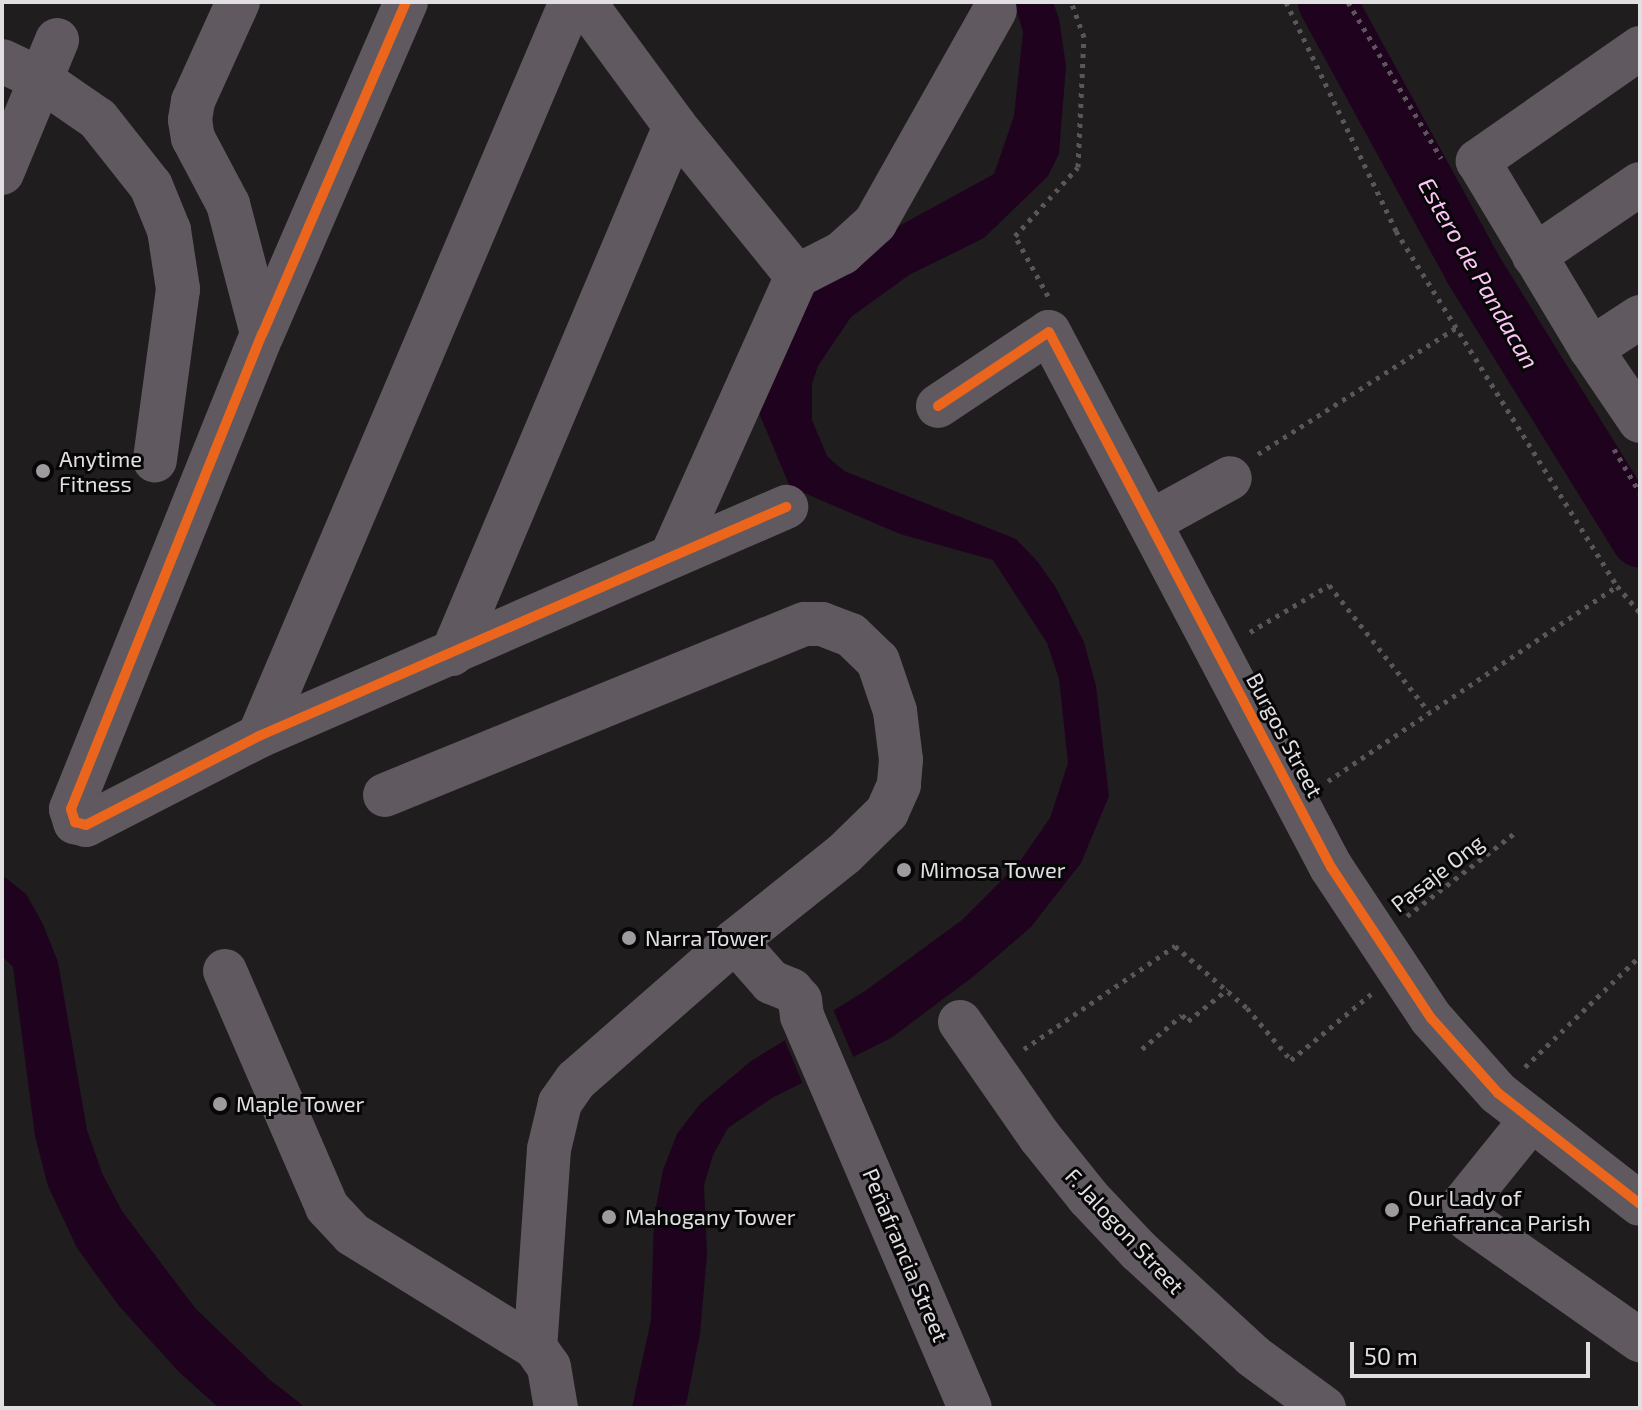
<!DOCTYPE html>
<html>
<head>
<meta charset="utf-8">
<style>
  body { margin:0 }
  #map { position:relative; width:1642px; height:1410px; overflow:hidden; background:#1f1d1e; font-family:"Exo 2",sans-serif }
  div>[style] { position:absolute }
  .water>* { inset:0; background:#1f031e }
  .pier>* { inset:0; background:#1f1d1e }
  .river>* { height:58px; margin:-29px; padding:0 29px; transform-origin:29px; border-radius:29px; background:#1f031e }
  .path>* { height:5px; margin-top:-2.5px; transform-origin:0; background:repeating-linear-gradient(90deg,#5a565a 0 4px,transparent 0 10px) }
  .minor>* { height:44px; margin:-22px; padding:0 22px; transform-origin:22px; border-radius:22px; background:#60595f }
  .cycleway>* { height:10px; margin:-5px; padding:0 5px; transform-origin:5px; border-radius:5px; background:#eb651d }
  .dots>* { width:22px; height:22px; translate:-50% -50%; box-sizing:border-box; border:4px solid #080708; border-radius:50% }
  span { translate:-50% -50%; white-space:nowrap; text-align:center; line-height:1.15; -webkit-text-stroke:6px #080708; paint-order:stroke }
  .poi-label { font-size:22px; color:#e1dfe1 }
  .left { translate:0 -50%; text-align:left }
  .street-label { font-size:22px; color:#e1dfe1 }
  .water-label { font-size:24px; color:#fec4f7; font-style:italic }
  .frame { position:absolute; inset:0; border:4px solid #e1dfe1; pointer-events:none }
  .scale { position:absolute; left:1350px; top:1342px; width:240px; height:36px; box-sizing:border-box; border:4px solid #e1dfe1; border-top:0; padding-left:10px; font-size:24px; line-height:28px; white-space:nowrap; color:#e1dfe1; -webkit-text-stroke:6px #080708; paint-order:stroke }
</style>
</head>
<body>
<div id="map">
  <div class="water">
    <div style="clip-path:polygon(1014px 2px,1053px 2px,1059px 19px,1066px 66px,1059px 154px,1048px 176px,984px 238px,909px 275px,851px 317px,818px 366px,812px 384px,812px 420px,827px 456px,844px 471px,1016px 539px,1037px 561px,1055px 586px,1084px 642px,1096px 686px,1109px 796px,1081px 863px,1031px 927px,974px 976px,891px 1038px,772px 1098px,728px 1128px,713px 1155px,704px 1185px,707px 1254px,700px 1334px,686px 1405px,632px 1408px,651px 1320px,654px 1217px,663px 1170px,677px 1134px,700px 1104px,751px 1061px,865px 991px,962px 920px,1018px 864px,1050px 818px,1068px 763px,1059px 679px,1047px 643px,993px 560px,900px 534px,790px 487px,749px 389px,778px 325px,844px 256px,994px 174px,1014px 116px,1023px 32px)"></div>
    <div style="clip-path:polygon(2px 875px,26px 894px,42px 922px,58px 962px,87px 1130px,102px 1173px,122px 1211px,195px 1308px,269px 1379px,306px 1408px,219px 1408px,179px 1372px,119px 1306px,77px 1248px,48px 1186px,35px 1136px,13px 967px,2px 956px)"></div>
  </div>
  <div class="pier">
    <div style="clip-path:polygon(833px 1009px,855px 1061px,804px 1087px,783px 1036px)"></div>
  </div>
  <div class="river">
    <div style="left:1327px;top:2px;width:304px;rotate:61.3deg"></div>
    <div style="left:1473px;top:269px;width:317px;rotate:58.2deg"></div>
  </div>
  <div class="path">
    <div style="left:1286px;top:2px;width:254px;rotate:64.3deg"></div>
    <div style="left:1396px;top:231px;width:418px;rotate:58.1deg"></div>
    <div style="left:1617px;top:586px;width:35px;rotate:49deg"></div>
    <div style="left:1348px;top:2px;width:182px;rotate:59.2deg"></div>
    <div style="left:1048px;top:296px;width:68px;rotate:-118.8deg"></div>
    <div style="left:1015px;top:236px;width:93px;rotate:-47.6deg"></div>
    <div style="left:1078px;top:167px;width:130px;rotate:-87.4deg"></div>
    <div style="left:1084px;top:37px;width:37px;rotate:-110deg"></div>
    <div style="left:1614px;top:449px;width:51px;rotate:59.4deg"></div>
    <div style="left:1258px;top:454px;width:236px;rotate:-32.5deg"></div>
    <div style="left:1250px;top:632px;width:92px;rotate:-30.7deg"></div>
    <div style="left:1329px;top:585px;width:162px;rotate:51.8deg"></div>
    <div style="left:1328px;top:781px;width:349px;rotate:-34deg"></div>
    <div style="left:1407px;top:916px;width:138px;rotate:-37.6deg"></div>
    <div style="left:1024px;top:1049px;width:183px;rotate:-34.3deg"></div>
    <div style="left:1175px;top:946px;width:95px;rotate:40.7deg"></div>
    <div style="left:1247px;top:1008px;width:68px;rotate:49.8deg"></div>
    <div style="left:1291px;top:1060px;width:104px;rotate:-39.5deg"></div>
    <div style="left:1142px;top:1049px;width:52px;rotate:-40.4deg"></div>
    <div style="left:1182px;top:1015px;width:8px;rotate:45deg"></div>
    <div style="left:1188px;top:1021px;width:51px;rotate:-38.7deg"></div>
    <div style="left:1525px;top:1067px;width:160px;rotate:-44deg"></div>
  </div>
  <div class="minor">
    <div style="left:238px;top:2px;width:109px;rotate:114.4deg"></div>
    <div style="left:193px;top:101px;width:19px;rotate:99deg"></div>
    <div style="left:190px;top:120px;width:18px;rotate:81deg"></div>
    <div style="left:193px;top:138px;width:75px;rotate:62.1deg"></div>
    <div style="left:228px;top:204px;width:134px;rotate:75.3deg"></div>
    <div style="left:406px;top:2px;width:362px;rotate:113.4deg"></div>
    <div style="left:262px;top:334px;width:512px;rotate:111.91deg"></div>
    <div style="left:71px;top:809px;width:14px;rotate:73deg"></div>
    <div style="left:75px;top:822px;width:11px;rotate:15deg"></div>
    <div style="left:86px;top:825px;width:195px;rotate:-27.2deg"></div>
    <div style="left:259px;top:736px;width:575px;rotate:-23.49deg"></div>
    <div style="left:584px;top:2px;width:154px;rotate:53.7deg"></div>
    <div style="left:675px;top:126px;width:193px;rotate:50.9deg"></div>
    <div style="left:1640px;top:48px;width:198px;rotate:145.1deg"></div>
    <div style="left:1478px;top:161px;width:219px;rotate:59deg"></div>
    <div style="left:1591px;top:349px;width:87px;rotate:55.8deg"></div>
    <div style="left:2px;top:61px;width:42px;rotate:25.3deg"></div>
    <div style="left:40px;top:79px;width:70px;rotate:34.6deg"></div>
    <div style="left:98px;top:119px;width:85px;rotate:51.7deg"></div>
    <div style="left:151px;top:186px;width:48px;rotate:67.8deg"></div>
    <div style="left:169px;top:230px;width:60px;rotate:81.3deg"></div>
    <div style="left:178px;top:289px;width:173px;rotate:97.7deg"></div>
    <div style="left:2px;top:173px;width:144px;rotate:-67.5deg"></div>
    <div style="left:1534px;top:256px;width:128px;rotate:-34.2deg"></div>
    <div style="left:1591px;top:349px;width:59px;rotate:-33.1deg"></div>
    <div style="left:938px;top:406px;width:133px;rotate:-33.7deg"></div>
    <div style="left:1049px;top:332px;width:605px;rotate:62.21deg"></div>
    <div style="left:1331px;top:867px;width:181px;rotate:56.5deg"></div>
    <div style="left:1431px;top:1018px;width:101px;rotate:48.2deg"></div>
    <div style="left:1498px;top:1093px;width:180px;rotate:38deg"></div>
    <div style="left:1150px;top:522px;width:91px;rotate:-28.8deg"></div>
    <div style="left:672px;top:555px;width:306px;rotate:-65.9deg"></div>
    <div style="left:797px;top:276px;width:51px;rotate:-27.1deg"></div>
    <div style="left:842px;top:253px;width:45px;rotate:-42.3deg"></div>
    <div style="left:875px;top:223px;width:244px;rotate:-60.6deg"></div>
    <div style="left:452px;top:654px;width:573px;rotate:-67.1deg"></div>
    <div style="left:259px;top:736px;width:798px;rotate:-66.97deg"></div>
    <div style="left:385px;top:795px;width:453px;rotate:-22.2deg"></div>
    <div style="left:805px;top:624px;width:17px"></div>
    <div style="left:822px;top:624px;width:31px;rotate:21deg"></div>
    <div style="left:851px;top:635px;width:37px;rotate:44deg"></div>
    <div style="left:878px;top:661px;width:53px;rotate:71.2deg"></div>
    <div style="left:895px;top:711px;width:49px;rotate:83deg"></div>
    <div style="left:901px;top:760px;width:25px;rotate:95deg"></div>
    <div style="left:899px;top:785px;width:30px;rotate:114deg"></div>
    <div style="left:887px;top:812px;width:60px;rotate:135.7deg"></div>
    <div style="left:844px;top:854px;width:139px;rotate:141.4deg"></div>
    <div style="left:735px;top:941px;width:211px;rotate:138.8deg"></div>
    <div style="left:576px;top:1080px;width:28px;rotate:125deg"></div>
    <div style="left:560px;top:1103px;width:47px;rotate:103.4deg"></div>
    <div style="left:549px;top:1149px;width:198px;rotate:94deg"></div>
    <div style="left:735px;top:941px;width:55px;rotate:48.7deg"></div>
    <div style="left:771px;top:982px;width:22px;rotate:22deg"></div>
    <div style="left:791px;top:990px;width:13px;rotate:48deg"></div>
    <div style="left:800px;top:1000px;width:16px;rotate:83deg"></div>
    <div style="left:802px;top:1016px;width:426px;rotate:66.8deg"></div>
    <div style="left:225px;top:971px;width:257px;rotate:66.6deg"></div>
    <div style="left:327px;top:1207px;width:37px;rotate:47deg"></div>
    <div style="left:352px;top:1234px;width:215px;rotate:31.7deg"></div>
    <div style="left:535px;top:1347px;width:24px;rotate:55deg"></div>
    <div style="left:549px;top:1367px;width:42px;rotate:80.3deg"></div>
    <div style="left:960px;top:1022px;width:140px;rotate:55.2deg"></div>
    <div style="left:1040px;top:1137px;width:77px;rotate:51.3deg"></div>
    <div style="left:1088px;top:1197px;width:74px;rotate:46.6deg"></div>
    <div style="left:1139px;top:1251px;width:155px;rotate:42.6deg"></div>
    <div style="left:1253px;top:1356px;width:88px;rotate:36.2deg"></div>
    <div style="left:1531px;top:1120px;width:107px;rotate:128.9deg"></div>
    <div style="left:1464px;top:1203px;width:9px;rotate:84deg"></div>
    <div style="left:1465px;top:1212px;width:9px;rotate:63deg"></div>
    <div style="left:1469px;top:1220px;width:209px;rotate:35.1deg"></div>
  </div>
  <div class="cycleway">
    <div style="left:406px;top:2px;width:362px;rotate:113.4deg"></div>
    <div style="left:262px;top:334px;width:512px;rotate:111.91deg"></div>
    <div style="left:71px;top:809px;width:14px;rotate:73deg"></div>
    <div style="left:75px;top:822px;width:11px;rotate:15deg"></div>
    <div style="left:86px;top:825px;width:195px;rotate:-27.2deg"></div>
    <div style="left:259px;top:736px;width:575px;rotate:-23.49deg"></div>
    <div style="left:938px;top:406px;width:133px;rotate:-33.7deg"></div>
    <div style="left:1049px;top:332px;width:605px;rotate:62.21deg"></div>
    <div style="left:1331px;top:867px;width:181px;rotate:56.5deg"></div>
    <div style="left:1431px;top:1018px;width:101px;rotate:48.2deg"></div>
    <div style="left:1498px;top:1093px;width:180px;rotate:38deg"></div>
  </div>
  <div class="dots">
    <div style="left:43px;top:471px;background:#9d9b9d"></div>
    <div style="left:904px;top:870px;background:#9d9b9d"></div>
    <div style="left:629px;top:938px;background:#9d9b9d"></div>
    <div style="left:220px;top:1104px;background:#9d9b9d"></div>
    <div style="left:1392px;top:1210px;background:#9d9b9d"></div>
    <div style="left:609px;top:1217px;background:#9d9b9d"></div>
  </div>
  <div class="poi-label">
    <span class="left" style="left:59px;top:471px">Anytime<br>Fitness</span>
    <span class="left" style="left:920px;top:870px">Mimosa Tower</span>
    <span class="left" style="left:645px;top:938px">Narra Tower</span>
    <span class="left" style="left:236px;top:1104px">Maple Tower</span>
    <span class="left" style="left:1408px;top:1210px">Our Lady of<br>Peñafranca Parish</span>
    <span class="left" style="left:625px;top:1217px">Mahogany Tower</span>
  </div>
  <div class="street-label">
    <span style="left:1285px;top:735px;rotate:62deg">Burgos Street</span>
    <span style="left:1437px;top:873px;rotate:-38deg">Pasaje Ong</span>
    <span style="left:1125px;top:1231px;rotate:47deg">F. Jalogon Street</span>
    <span style="left:906px;top:1255px;rotate:67deg">Peñafrancia Street</span>
  </div>
  <div class="water-label">
    <span style="left:1479px;top:273px;rotate:60deg">Estero de Pandacan</span>
  </div>
  <div class="frame"></div>
  <div class="scale">50 m</div>
</div>
</body>
</html>
